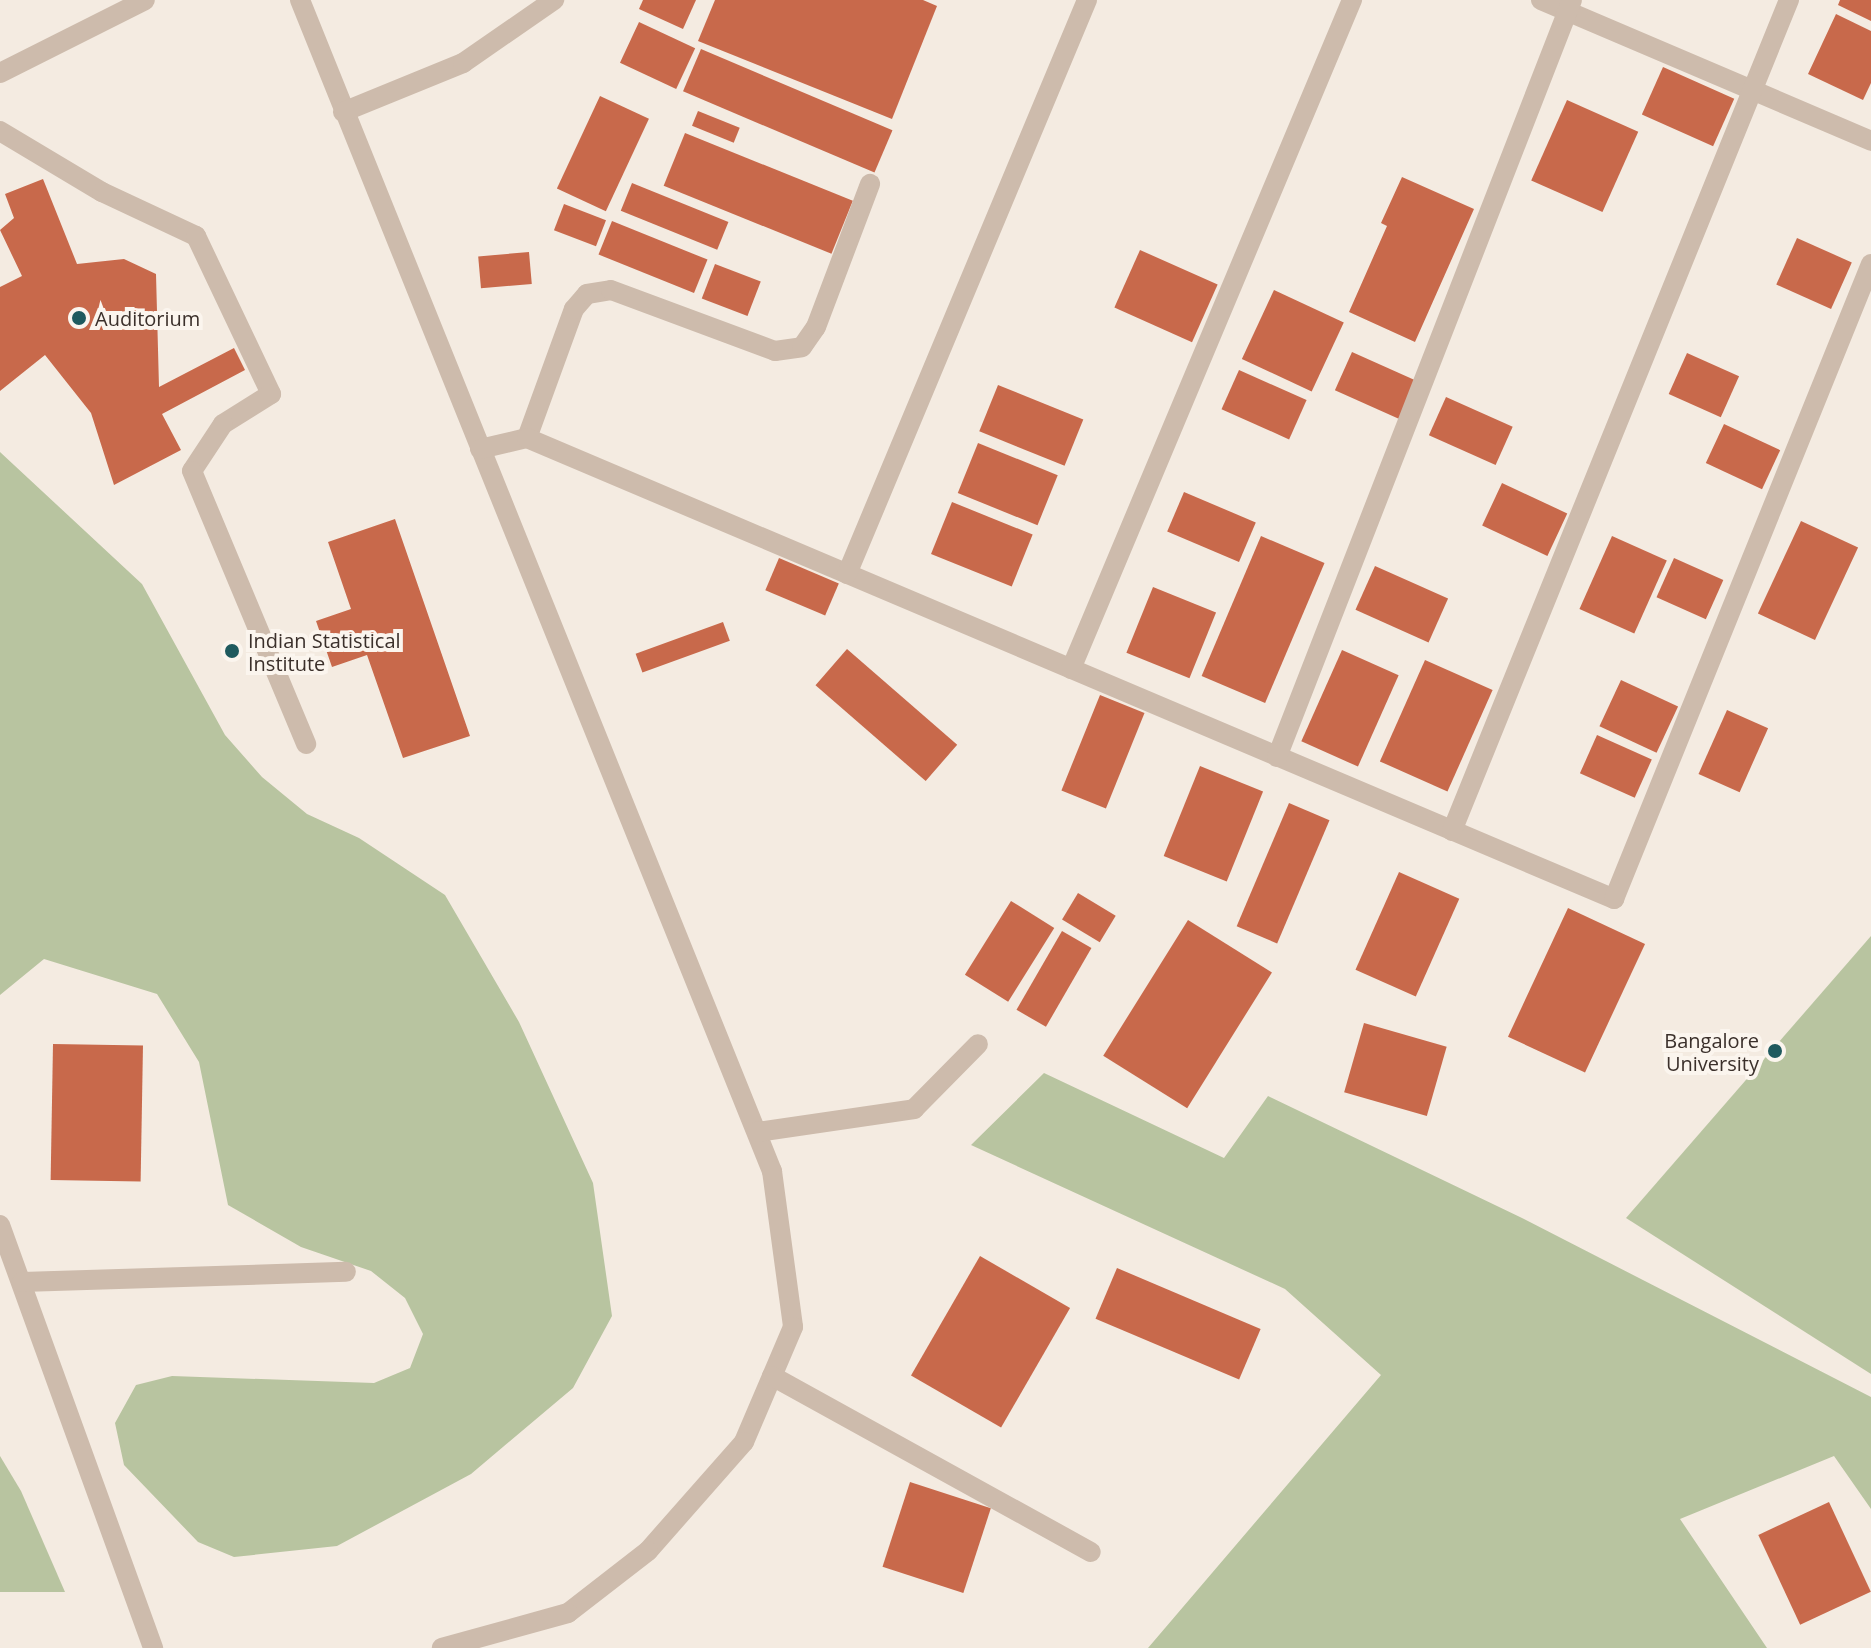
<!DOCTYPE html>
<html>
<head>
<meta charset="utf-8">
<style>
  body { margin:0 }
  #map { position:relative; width:1871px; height:1648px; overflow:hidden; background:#f4ebe1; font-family:"Open Sans",sans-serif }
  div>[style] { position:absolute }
  .green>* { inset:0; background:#b8c4a0 }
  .building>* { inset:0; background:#c8694b; transform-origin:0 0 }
  .minor>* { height:20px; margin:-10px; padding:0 10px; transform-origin:10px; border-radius:10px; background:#cdbbac }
  .dots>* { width:22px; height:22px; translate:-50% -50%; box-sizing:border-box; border:4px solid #fbf5ee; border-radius:50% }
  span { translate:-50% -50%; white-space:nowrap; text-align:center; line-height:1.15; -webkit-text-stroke:8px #fbf5ee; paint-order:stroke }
  .poi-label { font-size:20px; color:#3b302b }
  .left { translate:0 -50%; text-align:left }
  .right { translate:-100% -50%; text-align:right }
</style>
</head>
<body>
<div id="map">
  <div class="green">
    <div style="clip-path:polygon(0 452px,142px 584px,225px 735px,262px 777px,307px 814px,359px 838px,445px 895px,519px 1022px,593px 1183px,612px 1316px,573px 1388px,471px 1474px,337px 1546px,234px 1557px,198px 1542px,124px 1465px,115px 1423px,136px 1385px,172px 1376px,374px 1383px,410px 1368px,423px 1334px,405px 1298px,371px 1271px,301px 1247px,228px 1205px,199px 1062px,157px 994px,44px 959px,0 995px)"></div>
    <div style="clip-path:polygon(1871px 936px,1871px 1374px,1626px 1218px)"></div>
    <div style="clip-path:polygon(1044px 1073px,1224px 1158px,1268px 1096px,1522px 1218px,1871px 1397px,1871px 1509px,1834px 1456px,1680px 1519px,1767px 1648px,1148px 1648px,1381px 1375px,1285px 1289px,971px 1145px)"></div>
    <div style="clip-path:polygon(0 1456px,21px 1491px,65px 1592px,0 1592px)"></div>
  </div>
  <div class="building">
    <div style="clip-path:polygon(643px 0,696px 0,683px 29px,639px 9px)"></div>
    <div style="clip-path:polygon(715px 0,923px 0,937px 6px,892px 119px,698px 41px)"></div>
    <div style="clip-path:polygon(1840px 0,1871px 0,1871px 21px,1838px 5px)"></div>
    <div style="clip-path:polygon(1836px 14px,1871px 31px,1871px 83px,1863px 100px,1808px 74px)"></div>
    <div style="left:639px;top:22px;width:62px;height:45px;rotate:25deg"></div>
    <div style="left:701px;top:49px;width:208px;height:46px;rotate:23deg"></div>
    <div style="left:1663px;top:67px;width:78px;height:52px;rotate:24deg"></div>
    <div style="left:600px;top:96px;width:54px;height:102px;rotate:25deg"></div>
    <div style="left:1567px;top:100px;width:78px;height:88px;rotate:24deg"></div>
    <div style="left:698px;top:111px;width:45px;height:16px;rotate:22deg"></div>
    <div style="left:685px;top:133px;width:181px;height:57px;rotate:22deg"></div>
    <div style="clip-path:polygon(1402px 177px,1474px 209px,1415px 342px,1349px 312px,1387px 226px,1381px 223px)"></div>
    <div style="clip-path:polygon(43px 179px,77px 264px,124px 259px,156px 274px,159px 387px,234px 348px,245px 370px,162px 414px,181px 450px,114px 485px,91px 413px,45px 355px,0 391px,0 287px,22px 276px,0 230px,14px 218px,5px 194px)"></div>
    <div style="left:632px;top:183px;width:104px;height:30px;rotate:22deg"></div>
    <div style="left:564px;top:204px;width:45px;height:28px;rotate:21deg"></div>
    <div style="left:612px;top:221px;width:103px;height:36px;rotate:22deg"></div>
    <div style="left:1797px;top:238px;width:60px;height:51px;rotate:24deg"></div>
    <div style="left:1140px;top:250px;width:85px;height:63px;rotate:24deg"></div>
    <div style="left:529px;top:252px;width:32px;height:51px;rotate:85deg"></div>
    <div style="left:715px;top:264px;width:49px;height:37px;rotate:21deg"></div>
    <div style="left:1274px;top:290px;width:77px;height:76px;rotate:25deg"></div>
    <div style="left:1352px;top:352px;width:71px;height:42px;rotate:24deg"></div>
    <div style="left:1687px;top:353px;width:57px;height:45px;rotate:24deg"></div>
    <div style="left:1239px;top:370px;width:74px;height:43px;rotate:24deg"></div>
    <div style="left:998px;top:385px;width:92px;height:50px;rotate:22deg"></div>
    <div style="left:1446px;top:397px;width:73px;height:42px;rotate:24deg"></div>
    <div style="left:1724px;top:424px;width:62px;height:43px;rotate:25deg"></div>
    <div style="left:978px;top:443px;width:86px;height:54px;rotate:22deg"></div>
    <div style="left:1502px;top:483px;width:72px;height:47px;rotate:25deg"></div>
    <div style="left:1184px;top:492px;width:78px;height:43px;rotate:23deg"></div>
    <div style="left:952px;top:502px;width:87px;height:56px;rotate:22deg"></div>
    <div style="clip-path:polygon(395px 519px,470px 736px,403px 758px,367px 655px,332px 667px,316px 621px,351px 609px,328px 542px)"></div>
    <div style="left:1801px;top:521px;width:63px;height:102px;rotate:25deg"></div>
    <div style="left:1261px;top:536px;width:69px;height:152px;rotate:23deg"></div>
    <div style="left:1612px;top:536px;width:60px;height:80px;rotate:24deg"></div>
    <div style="left:779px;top:558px;width:65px;height:35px;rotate:23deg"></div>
    <div style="left:1674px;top:558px;width:54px;height:43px;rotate:24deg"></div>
    <div style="left:1375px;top:566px;width:80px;height:48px;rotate:24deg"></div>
    <div style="left:1153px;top:587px;width:68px;height:71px;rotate:22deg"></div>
    <div style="left:723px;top:622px;width:20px;height:93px;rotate:70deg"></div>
    <div style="left:847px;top:649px;width:146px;height:48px;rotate:41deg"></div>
    <div style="left:1342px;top:650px;width:62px;height:100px;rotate:24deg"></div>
    <div style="left:1425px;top:660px;width:74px;height:111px;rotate:24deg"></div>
    <div style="left:1621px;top:680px;width:63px;height:51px;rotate:25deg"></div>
    <div style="left:1100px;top:695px;width:48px;height:103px;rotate:22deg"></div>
    <div style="left:1727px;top:710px;width:45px;height:70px;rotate:24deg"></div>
    <div style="left:1597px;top:735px;width:60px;height:42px;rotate:24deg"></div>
    <div style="left:1200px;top:766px;width:68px;height:97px;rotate:22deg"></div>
    <div style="left:1289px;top:803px;width:44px;height:134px;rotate:23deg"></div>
    <div style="left:1399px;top:872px;width:66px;height:107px;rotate:24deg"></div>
    <div style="left:1078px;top:893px;width:44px;height:31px;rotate:31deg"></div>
    <div style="left:1011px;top:901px;width:51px;height:87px;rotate:32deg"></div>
    <div style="left:1568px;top:908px;width:85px;height:142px;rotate:25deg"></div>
    <div style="left:1188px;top:920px;width:99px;height:160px;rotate:32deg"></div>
    <div style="left:1062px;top:931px;width:34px;height:91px;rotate:30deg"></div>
    <div style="left:1364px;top:1023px;width:86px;height:72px;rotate:16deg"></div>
    <div style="left:53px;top:1044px;width:90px;height:136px;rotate:1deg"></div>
    <div style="left:980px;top:1256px;width:104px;height:138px;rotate:30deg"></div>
    <div style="left:1117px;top:1268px;width:156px;height:55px;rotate:23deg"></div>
    <div style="left:910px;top:1482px;width:85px;height:89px;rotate:18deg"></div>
    <div style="left:1829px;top:1502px;width:99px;height:78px;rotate:65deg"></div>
  </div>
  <div class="minor">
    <div style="left:300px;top:0;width:1263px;rotate:68.05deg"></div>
    <div style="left:772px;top:1171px;width:157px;rotate:82.3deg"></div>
    <div style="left:793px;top:1327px;width:125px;rotate:113.1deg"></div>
    <div style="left:744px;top:1442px;width:145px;rotate:131.4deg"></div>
    <div style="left:648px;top:1551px;width:101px;rotate:142.2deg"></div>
    <div style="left:568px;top:1613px;width:131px;rotate:164.5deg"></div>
    <div style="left:1541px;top:0;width:359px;rotate:23.1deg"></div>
    <div style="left:0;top:73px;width:162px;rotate:-26.7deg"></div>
    <div style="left:343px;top:112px;width:130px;rotate:-22.2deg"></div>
    <div style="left:463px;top:63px;width:111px;rotate:-34.7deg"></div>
    <div style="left:0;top:131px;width:119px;rotate:30.9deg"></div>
    <div style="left:102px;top:192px;width:104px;rotate:25.1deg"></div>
    <div style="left:196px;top:236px;width:175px;rotate:64.6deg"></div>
    <div style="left:271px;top:394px;width:57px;rotate:148deg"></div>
    <div style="left:223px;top:424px;width:56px;rotate:123.4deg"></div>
    <div style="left:192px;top:471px;width:296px;rotate:67.3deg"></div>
    <div style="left:527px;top:438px;width:137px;rotate:-70deg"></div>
    <div style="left:574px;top:309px;width:20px;rotate:-49deg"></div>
    <div style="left:587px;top:294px;width:24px;rotate:-9deg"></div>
    <div style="left:611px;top:290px;width:175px;rotate:20.4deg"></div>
    <div style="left:775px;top:351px;width:27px;rotate:-8deg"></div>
    <div style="left:802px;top:347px;width:24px;rotate:-55deg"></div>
    <div style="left:816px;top:327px;width:153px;rotate:-69.3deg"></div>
    <div style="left:480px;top:449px;width:48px;rotate:-13.2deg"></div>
    <div style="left:527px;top:438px;width:1181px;rotate:22.98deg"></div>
    <div style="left:1614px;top:899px;width:685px;rotate:-67.97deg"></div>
    <div style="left:847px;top:574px;width:622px;rotate:-67.31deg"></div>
    <div style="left:1071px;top:669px;width:726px;rotate:-67.22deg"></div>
    <div style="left:1277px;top:757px;width:812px;rotate:-68.71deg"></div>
    <div style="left:1452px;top:831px;width:897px;rotate:-67.93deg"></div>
    <div style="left:757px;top:1132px;width:159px;rotate:-8.3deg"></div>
    <div style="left:914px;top:1109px;width:91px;rotate:-45.4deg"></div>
    <div style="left:0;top:1225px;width:450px;rotate:70.1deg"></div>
    <div style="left:22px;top:1282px;width:324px;rotate:-1.8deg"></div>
    <div style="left:772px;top:1376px;width:364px;rotate:28.9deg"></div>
  </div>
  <div class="dots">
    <div style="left:79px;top:318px;background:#1f5a5e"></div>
    <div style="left:232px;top:651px;background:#1f5a5e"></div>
    <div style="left:1775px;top:1051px;background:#1f5a5e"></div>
  </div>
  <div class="poi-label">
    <span class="left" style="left:95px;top:318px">Auditorium</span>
    <span class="left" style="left:248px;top:652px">Indian Statistical<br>Institute</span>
    <span class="right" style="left:1759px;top:1052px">Bangalore<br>University</span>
  </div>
</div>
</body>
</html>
